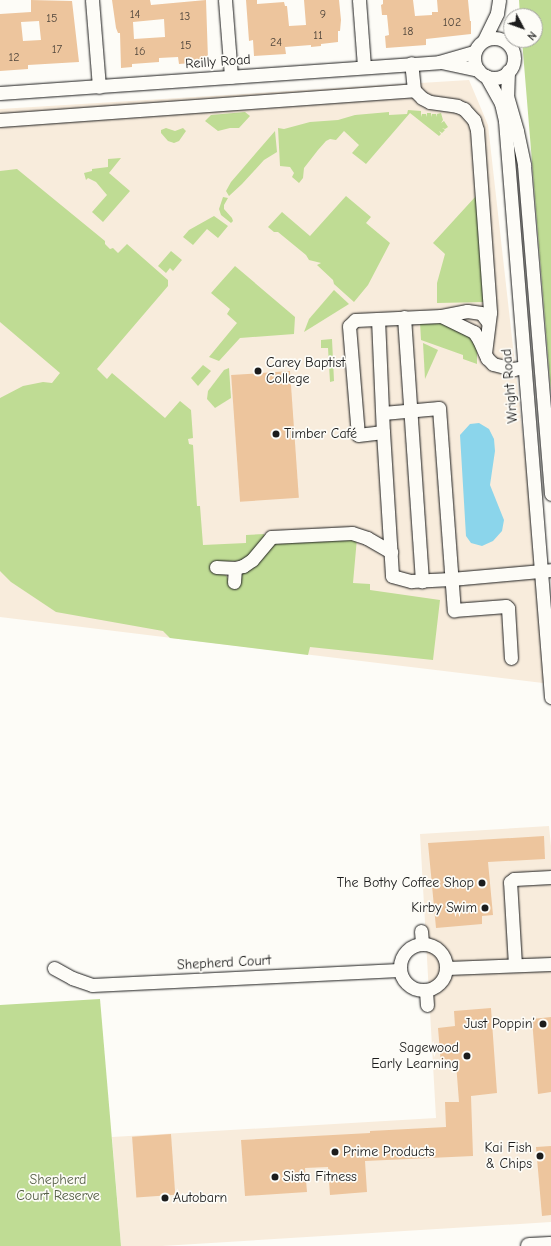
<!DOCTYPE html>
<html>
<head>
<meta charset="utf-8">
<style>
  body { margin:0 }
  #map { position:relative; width:551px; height:1246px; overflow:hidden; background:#fdfcf7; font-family:"Comic Neue",sans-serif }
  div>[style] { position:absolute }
  .built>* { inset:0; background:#f8ecdc }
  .green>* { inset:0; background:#bfdc94 }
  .water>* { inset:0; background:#8bd5eb }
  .building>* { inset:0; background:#edc59d; transform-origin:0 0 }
  .roads { filter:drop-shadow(0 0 1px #1c1c1c) drop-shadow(0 0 1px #1c1c1c) }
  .minor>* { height:13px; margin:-6.5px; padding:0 6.5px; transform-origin:6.5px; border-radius:6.5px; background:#fdfcf7 }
  .minor>.ring { margin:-6.5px; padding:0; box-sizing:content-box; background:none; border:13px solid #fdfcf7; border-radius:50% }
  .major>* { height:16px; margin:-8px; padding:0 8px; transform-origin:8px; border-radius:8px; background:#fdfcf7 }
  .dots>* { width:11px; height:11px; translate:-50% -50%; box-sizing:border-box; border:2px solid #fdfcf7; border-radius:50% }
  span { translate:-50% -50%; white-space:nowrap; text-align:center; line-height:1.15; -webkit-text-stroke:3.5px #fdfcf7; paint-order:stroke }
  .number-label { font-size:12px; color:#50463c }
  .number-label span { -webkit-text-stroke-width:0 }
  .street-label { font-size:14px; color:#1c1c1c }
  .poi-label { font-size:14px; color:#1c1c1c }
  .left { translate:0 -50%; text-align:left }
  .right { translate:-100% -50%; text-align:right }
  .park-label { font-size:14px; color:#555f46 }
  .north { position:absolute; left:503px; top:8px; width:40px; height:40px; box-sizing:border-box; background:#fdfcf7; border:1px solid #a3a29f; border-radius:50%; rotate:131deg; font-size:11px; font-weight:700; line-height:16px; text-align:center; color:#1c1c1c }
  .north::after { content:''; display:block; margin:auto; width:14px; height:18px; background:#1c1c1c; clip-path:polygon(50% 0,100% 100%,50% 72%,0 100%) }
</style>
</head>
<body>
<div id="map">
  <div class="built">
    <div style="clip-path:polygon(469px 80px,488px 125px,551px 684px,0 617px,0 109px)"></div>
    <div style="clip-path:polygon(549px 826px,551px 846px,551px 1222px,162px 1246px,121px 1246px,112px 1137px,436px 1118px,420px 834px)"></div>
  </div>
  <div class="green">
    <div style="clip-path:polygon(519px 0,551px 0,551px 393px,522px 40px,535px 40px,535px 16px,520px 16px)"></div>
    <div style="clip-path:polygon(408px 110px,421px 111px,421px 117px,422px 114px,426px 114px,427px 117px,427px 113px,431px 113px,431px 117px,432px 114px,436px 114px,437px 117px,437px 114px,441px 113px,443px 120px,441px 123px,444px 121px,448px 127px,445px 129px,442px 128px,445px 130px,442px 133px,439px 131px,441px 134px,439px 136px,410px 113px,366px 164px,352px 153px,359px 145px,344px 131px,336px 140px,330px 139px,326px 141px,318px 150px,304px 168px,303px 178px,299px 183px,292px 177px,294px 173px,290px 167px,280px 166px,278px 128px,284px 129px,310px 122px,338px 120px,355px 115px,389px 112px,389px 115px,407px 114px)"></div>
    <div style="clip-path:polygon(245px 112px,250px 116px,239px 128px,230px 128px,218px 131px,205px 121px,211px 115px)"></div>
    <div style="clip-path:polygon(166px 128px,175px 131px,183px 128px,186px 131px,179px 141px,174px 143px,168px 141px,161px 133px,161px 130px)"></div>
    <div style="clip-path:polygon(275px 131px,277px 152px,264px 160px,242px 184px,229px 196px,226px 191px,231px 182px)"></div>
    <div style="clip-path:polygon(121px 158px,109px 173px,130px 191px,103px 222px,92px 212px,107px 195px,96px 182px,88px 178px,86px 180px,84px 173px,92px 171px,92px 169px,108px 167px,108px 159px)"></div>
    <div style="clip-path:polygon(17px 169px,105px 241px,105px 244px,110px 249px,113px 248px,118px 253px,127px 244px,168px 280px,168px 286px,97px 369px,107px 379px,112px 373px,165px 418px,180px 401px,191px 410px,193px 438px,188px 439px,189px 444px,193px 445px,197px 506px,200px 506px,203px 545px,246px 543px,246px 535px,264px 534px,265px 541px,247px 560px,214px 563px,225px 574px,229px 580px,237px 576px,273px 542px,357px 538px,353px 583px,370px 584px,370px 590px,440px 600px,433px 660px,310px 647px,308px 655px,170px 638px,163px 631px,56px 612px,11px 582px,0 571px,0 398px,23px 386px,43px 382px,52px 383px,60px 373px,0 322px,0 171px)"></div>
    <div style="clip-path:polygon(346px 196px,371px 217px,366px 223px,390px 243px,368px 285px,354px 302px,334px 284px,333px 280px,317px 265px,321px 263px,309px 260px,306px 255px,278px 232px,274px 232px,268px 227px,282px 212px,310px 236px)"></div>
    <div style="clip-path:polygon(476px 196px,485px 302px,437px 303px,437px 283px,445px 254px,433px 243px)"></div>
    <div style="clip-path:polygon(223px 197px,228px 198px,224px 205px,224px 209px,232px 218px,233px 221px,231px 223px,221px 215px,219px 209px)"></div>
    <div style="clip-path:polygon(214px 216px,228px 226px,218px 238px,207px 229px,193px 245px,183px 237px,189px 230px)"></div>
    <div style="clip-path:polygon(171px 251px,182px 260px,173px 271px,170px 268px,166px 273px,158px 266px)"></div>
    <div style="clip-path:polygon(235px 266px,295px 317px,294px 334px,240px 338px,219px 361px,209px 357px,237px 323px,227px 314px,230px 309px,211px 293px)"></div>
    <div style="clip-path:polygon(334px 290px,349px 304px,304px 332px,309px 319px)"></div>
    <div style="clip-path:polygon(420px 322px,441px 322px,472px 336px,477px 350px,477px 364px,463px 359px,463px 355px,421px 340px)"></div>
    <div style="clip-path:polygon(332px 339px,334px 381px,330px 382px,328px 348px,321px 348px,321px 340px)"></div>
    <div style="clip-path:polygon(423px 343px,438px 350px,425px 379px)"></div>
    <div style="clip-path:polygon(203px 365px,211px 371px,198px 386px,191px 378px)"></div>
    <div style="clip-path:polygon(229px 368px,231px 398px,215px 408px,207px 399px,208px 391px,224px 370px)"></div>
    <div style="clip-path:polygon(100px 999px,121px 1246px,0 1246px,0 1005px)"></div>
  </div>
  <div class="water">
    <div style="clip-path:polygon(479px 423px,489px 429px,494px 439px,495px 451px,490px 485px,504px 520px,502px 531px,493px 541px,482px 546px,471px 543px,466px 536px,460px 435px,470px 424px)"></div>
  </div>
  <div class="building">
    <div style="clip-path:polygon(evenodd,31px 0,72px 1px,79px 62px,28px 65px,28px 69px,0 71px,0 14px,31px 12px,31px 0,39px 21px,41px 40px,23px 41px,21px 22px,39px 21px)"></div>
    <div style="clip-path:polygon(evenodd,112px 0,150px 0,151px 5px,206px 0,208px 59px,190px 60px,191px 63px,179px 64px,178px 57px,159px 58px,159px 62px,132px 64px,132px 67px,121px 68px,120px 33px,118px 33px,116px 28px,112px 0,164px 19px,165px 37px,134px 39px,133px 22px,164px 19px)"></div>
    <div style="clip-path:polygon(246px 0,257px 0,257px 4px,284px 2px,285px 6px,287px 6px,289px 26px,306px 25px,304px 0,339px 0,341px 20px,340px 31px,338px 31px,338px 42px,321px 44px,321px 46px,311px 47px,311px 45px,285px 47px,286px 54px,254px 56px,253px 40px,249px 41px)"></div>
    <div style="clip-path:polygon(383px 0,413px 0,415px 16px,432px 15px,432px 12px,438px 12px,437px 0,468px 0,470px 21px,471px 21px,471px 34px,426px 39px,426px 45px,386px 48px,385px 36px,389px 35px,387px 15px,382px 15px,381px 5px,383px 4px)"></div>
    <div style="left:290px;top:371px;width:127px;height:59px;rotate:86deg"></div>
    <div style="clip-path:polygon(544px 836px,545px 859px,488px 862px,493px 915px,482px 916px,482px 924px,436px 928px,428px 843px)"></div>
    <div style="clip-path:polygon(491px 1008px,497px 1093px,471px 1096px,473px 1156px,365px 1161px,367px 1192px,330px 1195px,328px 1167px,305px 1168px,307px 1192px,245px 1196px,241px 1140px,370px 1133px,370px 1131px,446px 1127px,445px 1102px,459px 1102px,456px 1063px,441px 1064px,438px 1028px,455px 1026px,454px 1011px)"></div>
    <div style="clip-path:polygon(551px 1017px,551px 1092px,538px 1094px,532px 1019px)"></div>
    <div style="left:171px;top:1134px;width:61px;height:39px;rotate:86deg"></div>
    <div style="clip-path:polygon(551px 1146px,551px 1215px,542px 1216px,536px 1147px)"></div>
  </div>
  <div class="roads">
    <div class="minor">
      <div style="left:92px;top:0;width:87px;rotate:85.4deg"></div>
      <div style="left:225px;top:0;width:77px;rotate:85.5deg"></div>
      <div style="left:359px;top:0;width:66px;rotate:85.7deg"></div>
      <div class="ring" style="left:474px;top:38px;width:27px;height:27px"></div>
      <div style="left:484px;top:40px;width:30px;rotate:-64deg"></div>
      <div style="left:497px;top:13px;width:13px;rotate:-81deg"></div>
      <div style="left:441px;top:62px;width:38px;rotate:12deg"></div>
      <div style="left:508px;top:71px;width:25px;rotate:92deg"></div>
      <div style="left:507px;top:96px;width:36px;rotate:74deg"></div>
      <div style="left:517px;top:131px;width:35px;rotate:78deg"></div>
      <div style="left:524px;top:165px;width:330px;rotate:85.3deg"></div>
      <div style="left:486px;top:76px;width:31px;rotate:61deg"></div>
      <div style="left:501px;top:103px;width:18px;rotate:77deg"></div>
      <div style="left:505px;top:121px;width:578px;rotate:85.43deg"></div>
      <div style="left:414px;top:90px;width:11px;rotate:45deg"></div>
      <div style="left:422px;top:98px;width:9px;rotate:27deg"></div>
      <div style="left:430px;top:102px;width:27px;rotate:8deg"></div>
      <div style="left:457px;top:106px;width:8px;rotate:23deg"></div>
      <div style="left:464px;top:109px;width:15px;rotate:48deg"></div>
      <div style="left:474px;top:120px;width:10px;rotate:73deg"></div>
      <div style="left:477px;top:130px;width:183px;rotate:85.9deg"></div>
      <div style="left:490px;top:313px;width:40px;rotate:97.1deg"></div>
      <div style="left:0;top:93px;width:440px;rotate:-4deg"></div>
      <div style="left:439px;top:62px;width:36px;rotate:-16deg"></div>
      <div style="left:0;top:120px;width:415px;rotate:-4.1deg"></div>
      <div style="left:414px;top:90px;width:27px;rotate:-96deg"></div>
      <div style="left:441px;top:316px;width:37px;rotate:26deg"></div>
      <div style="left:474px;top:332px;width:9px;rotate:58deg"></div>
      <div style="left:479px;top:340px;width:20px;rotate:66deg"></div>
      <div style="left:487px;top:358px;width:8px;rotate:45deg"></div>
      <div style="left:493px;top:364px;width:21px;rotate:14deg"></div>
      <div style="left:513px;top:369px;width:11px;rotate:-10deg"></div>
      <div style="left:404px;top:317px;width:265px;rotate:86.1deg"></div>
      <div style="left:378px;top:319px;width:113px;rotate:87.5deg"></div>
      <div style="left:488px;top:322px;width:11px;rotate:-128deg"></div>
      <div style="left:481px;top:313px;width:14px;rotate:-172deg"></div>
      <div style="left:467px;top:311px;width:26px;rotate:169deg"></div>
      <div style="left:441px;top:316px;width:86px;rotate:177.3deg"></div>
      <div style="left:355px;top:320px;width:8px;rotate:135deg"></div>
      <div style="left:349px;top:326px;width:109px;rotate:85.3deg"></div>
      <div style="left:358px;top:435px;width:25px;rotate:-7deg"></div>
      <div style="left:383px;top:432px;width:144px;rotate:86.4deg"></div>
      <div style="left:392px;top:576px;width:20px;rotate:15deg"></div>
      <div style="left:411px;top:581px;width:40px;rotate:-2.9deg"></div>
      <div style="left:451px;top:579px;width:100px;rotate:-5.1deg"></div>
      <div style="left:383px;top:413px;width:56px;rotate:-5.1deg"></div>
      <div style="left:439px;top:408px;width:203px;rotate:85.8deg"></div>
      <div style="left:454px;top:610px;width:52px;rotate:-4.4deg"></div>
      <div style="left:506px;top:606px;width:3px;rotate:45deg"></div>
      <div style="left:508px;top:608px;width:50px;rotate:86.6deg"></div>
      <div style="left:216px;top:567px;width:19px;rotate:3deg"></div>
      <div style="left:235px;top:568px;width:8px;rotate:-14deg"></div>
      <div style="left:243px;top:566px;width:11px;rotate:-34deg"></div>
      <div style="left:252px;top:560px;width:30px;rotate:-50deg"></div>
      <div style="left:271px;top:537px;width:81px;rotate:-2.8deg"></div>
      <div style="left:352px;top:533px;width:16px;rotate:18deg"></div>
      <div style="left:367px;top:538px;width:28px;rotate:30deg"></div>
      <div style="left:234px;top:582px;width:14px;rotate:-86deg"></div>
      <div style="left:421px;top:931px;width:12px;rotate:85deg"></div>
      <div class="ring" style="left:400px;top:944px;width:33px;height:33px"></div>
      <div style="left:515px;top:965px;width:83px;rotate:-93.4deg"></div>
      <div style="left:510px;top:882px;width:5px;rotate:-37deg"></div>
      <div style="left:514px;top:879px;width:37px;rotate:-3deg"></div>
      <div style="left:54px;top:968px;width:21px;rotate:29deg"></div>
      <div style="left:72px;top:978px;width:21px;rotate:19deg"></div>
      <div style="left:92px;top:985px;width:307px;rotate:-2.8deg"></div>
      <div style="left:447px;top:968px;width:104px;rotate:-2.2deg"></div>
      <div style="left:426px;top:991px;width:14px;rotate:86deg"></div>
    </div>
    <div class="major">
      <div style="left:529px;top:1246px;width:22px;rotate:-3deg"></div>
    </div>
  </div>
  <div class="dots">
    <div style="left:258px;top:371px;background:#1c1c1c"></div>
    <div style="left:276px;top:434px;background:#1c1c1c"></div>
    <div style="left:482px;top:883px;background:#1c1c1c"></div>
    <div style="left:485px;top:908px;background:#1c1c1c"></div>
    <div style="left:543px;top:1024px;background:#1c1c1c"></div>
    <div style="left:467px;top:1056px;background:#1c1c1c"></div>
    <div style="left:335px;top:1152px;background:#1c1c1c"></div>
    <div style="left:540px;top:1156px;background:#1c1c1c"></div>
    <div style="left:275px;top:1177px;background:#1c1c1c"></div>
    <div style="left:165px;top:1198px;background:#1c1c1c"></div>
  </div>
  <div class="number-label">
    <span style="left:135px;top:15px">14</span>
    <span style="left:323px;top:15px">9</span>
    <span style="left:185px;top:17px">13</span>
    <span style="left:52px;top:19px">15</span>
    <span style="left:452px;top:23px">102</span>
    <span style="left:408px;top:32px">18</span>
    <span style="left:318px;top:36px">11</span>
    <span style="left:276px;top:43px">24</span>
    <span style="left:186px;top:46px">15</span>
    <span style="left:57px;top:50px">17</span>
    <span style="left:140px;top:52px">16</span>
    <span style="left:14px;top:58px">12</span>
  </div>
  <div class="street-label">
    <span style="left:218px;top:62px;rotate:-4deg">Reilly Road</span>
    <span style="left:510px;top:386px;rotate:-95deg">Wright Road</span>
    <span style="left:224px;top:963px;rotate:-3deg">Shepherd Court</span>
  </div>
  <div class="poi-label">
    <span class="left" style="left:266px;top:371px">Carey Baptist<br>College</span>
    <span class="left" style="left:284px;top:434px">Timber Café</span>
    <span class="right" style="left:474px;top:883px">The Bothy Coffee Shop</span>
    <span class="right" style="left:477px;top:908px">Kirby Swim</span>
    <span class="right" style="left:535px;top:1024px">Just Poppin’</span>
    <span class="right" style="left:459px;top:1056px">Sagewood<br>Early Learning</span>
    <span class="right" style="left:532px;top:1156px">Kai Fish<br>&amp; Chips</span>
    <span class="left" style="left:343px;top:1152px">Prime Products</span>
    <span class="left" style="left:283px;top:1177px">Sista Fitness</span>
    <span class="left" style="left:173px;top:1198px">Autobarn</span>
  </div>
  <div class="park-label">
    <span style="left:58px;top:1188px">Shepherd<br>Court Reserve</span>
  </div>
  <div class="north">N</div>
</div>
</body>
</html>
